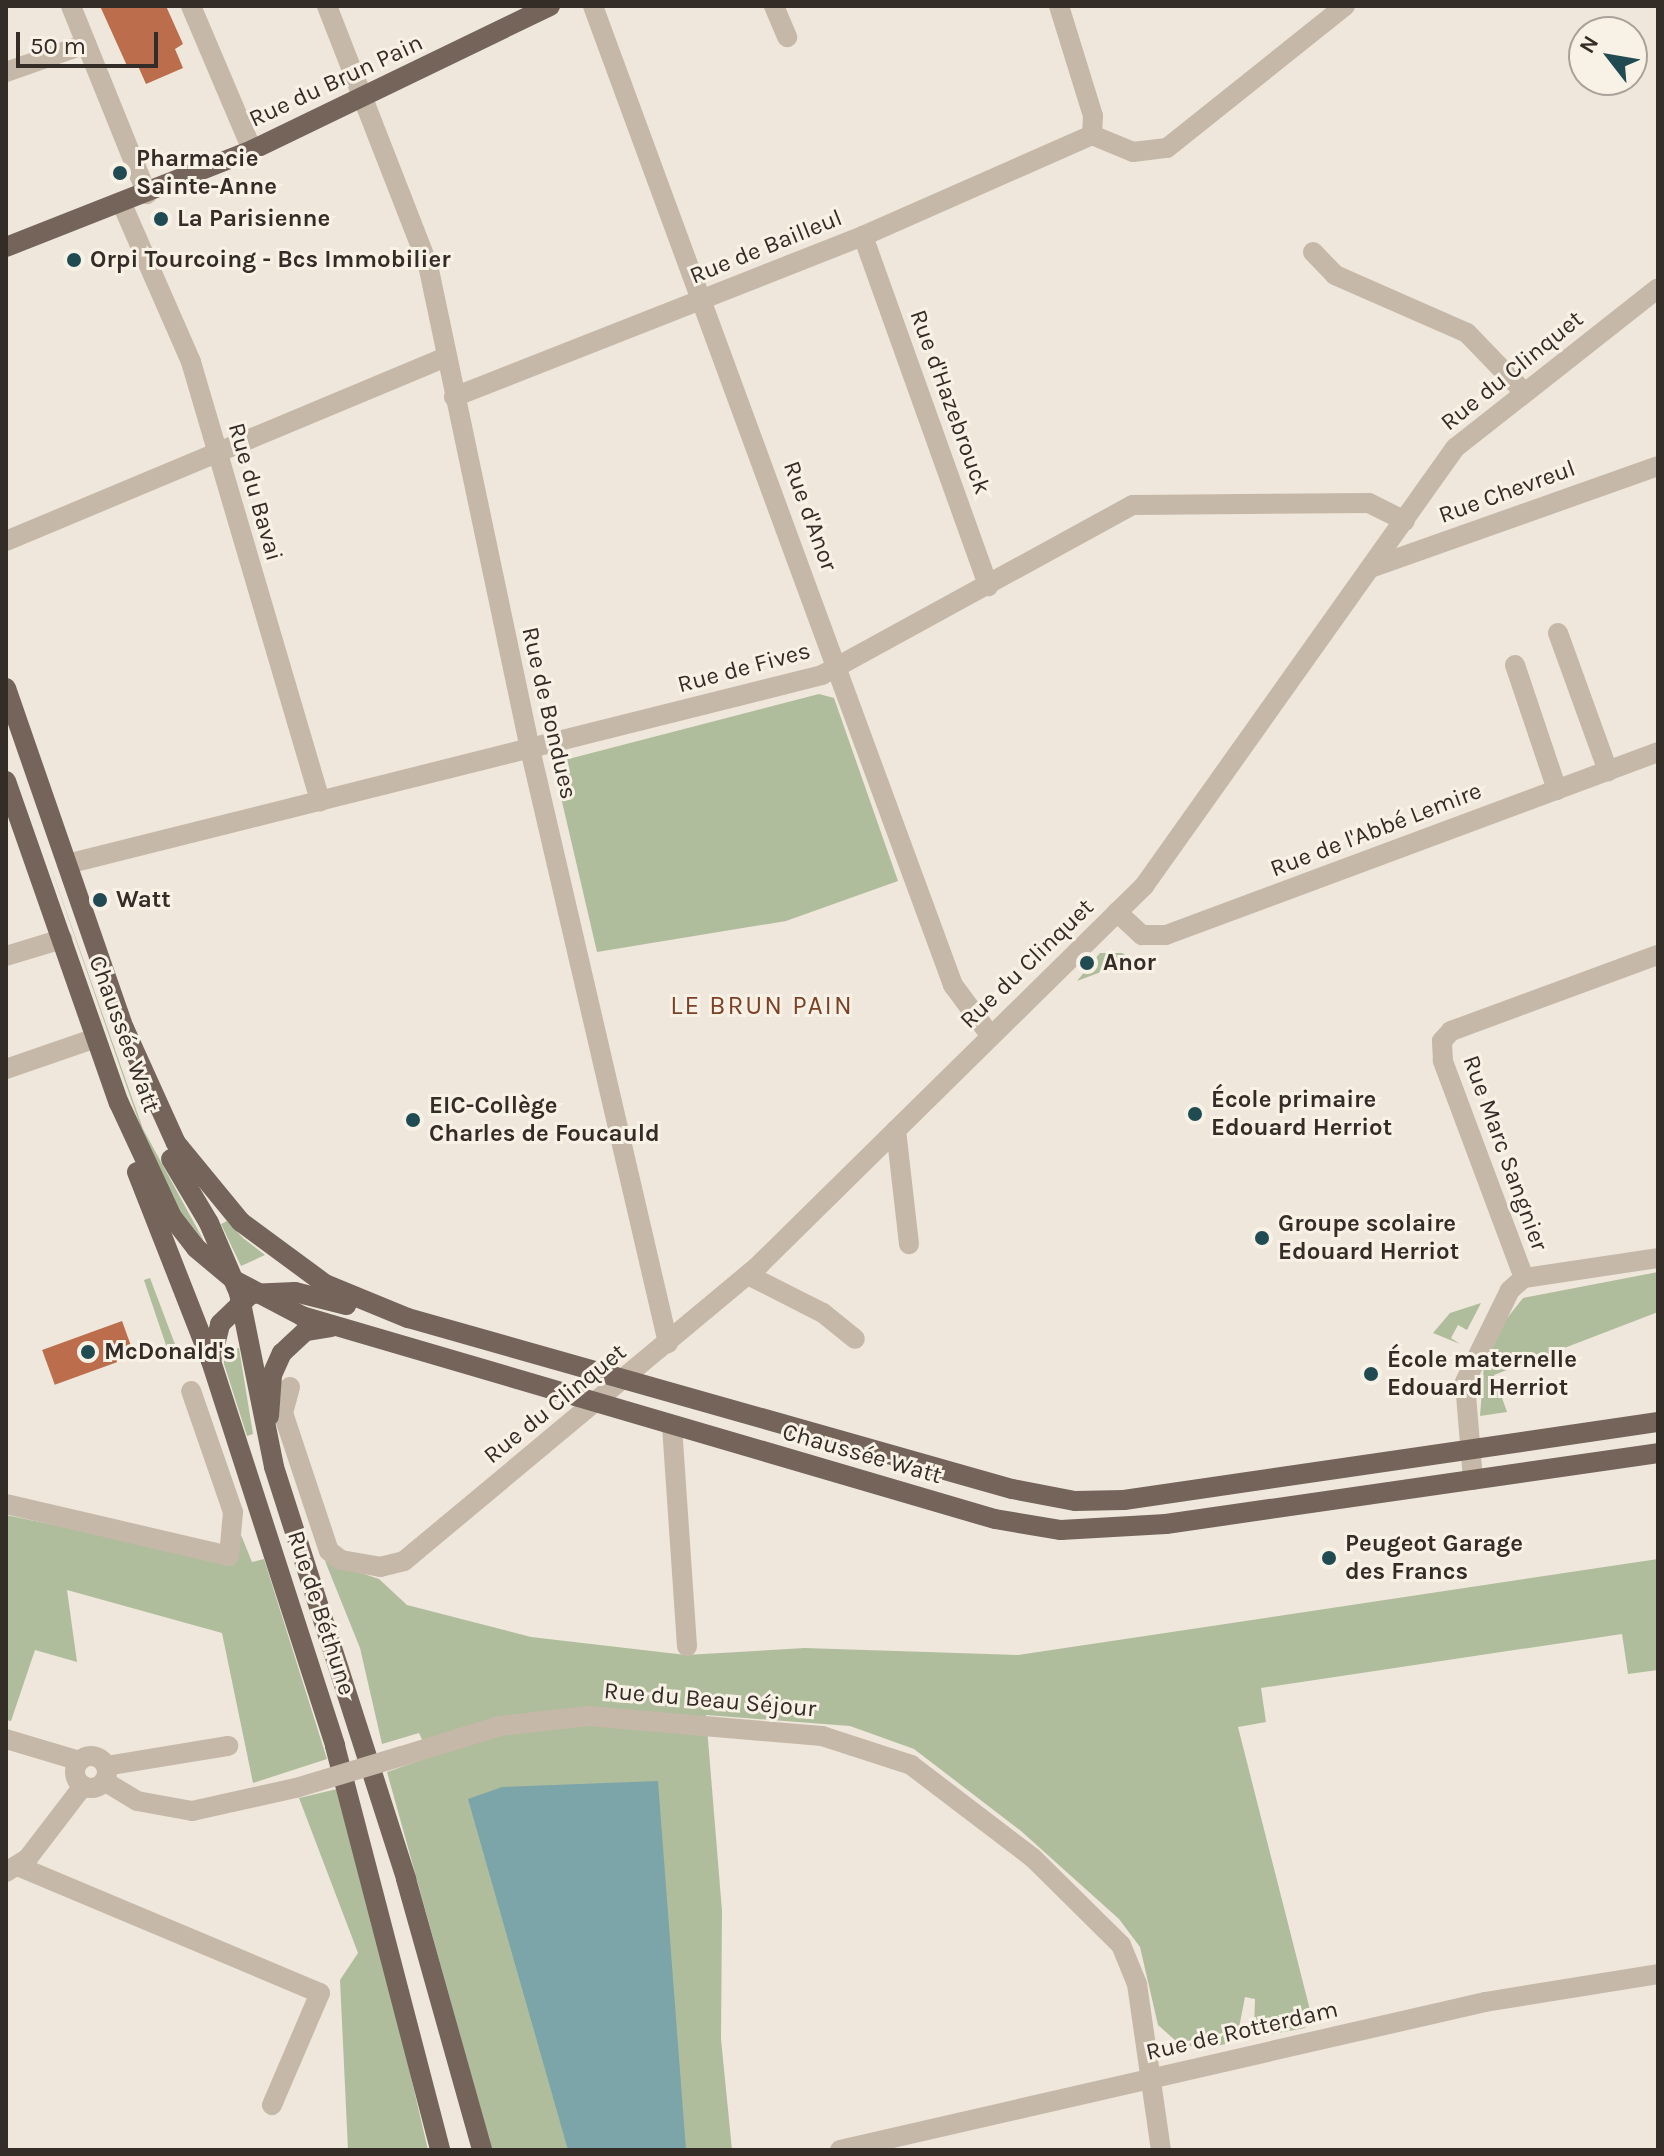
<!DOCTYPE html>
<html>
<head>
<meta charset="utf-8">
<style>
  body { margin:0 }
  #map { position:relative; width:1664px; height:2156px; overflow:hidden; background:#efe7db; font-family:Karla,sans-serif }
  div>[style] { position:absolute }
  .green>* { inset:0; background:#b0bd9c }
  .water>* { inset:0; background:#7ca5aa }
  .building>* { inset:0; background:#bc6e4c; transform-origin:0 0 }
  .minor>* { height:20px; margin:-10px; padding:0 10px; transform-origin:10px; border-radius:10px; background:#c6b8a8 }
  .minor>.ring { margin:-10px; padding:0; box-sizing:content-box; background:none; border:20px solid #c6b8a8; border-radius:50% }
  .major>* { height:20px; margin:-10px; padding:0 10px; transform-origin:10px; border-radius:10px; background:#746459 }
  .minor-bridge>* { height:20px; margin:-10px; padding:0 10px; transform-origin:10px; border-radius:10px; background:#c6b8a8 }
  .dots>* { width:22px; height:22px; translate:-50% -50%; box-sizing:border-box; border:4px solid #f8f1e6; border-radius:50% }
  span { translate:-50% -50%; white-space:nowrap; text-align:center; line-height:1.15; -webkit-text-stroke:6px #f8f1e6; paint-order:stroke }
  .street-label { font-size:24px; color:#342c27 }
  .poi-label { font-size:24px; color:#342c27; font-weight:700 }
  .left { translate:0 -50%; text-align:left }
  .neighbourhood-label { font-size:26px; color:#7c4127; letter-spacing:2px }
  .frame { position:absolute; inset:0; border:8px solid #342c27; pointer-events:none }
  .north { position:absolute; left:1568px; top:16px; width:80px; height:80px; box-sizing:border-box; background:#f8f1e6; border:2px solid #aaa29a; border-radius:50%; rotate:301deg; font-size:22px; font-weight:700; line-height:32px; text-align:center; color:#342c27 }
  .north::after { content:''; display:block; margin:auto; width:28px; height:36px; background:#204b52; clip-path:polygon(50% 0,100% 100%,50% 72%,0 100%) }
  .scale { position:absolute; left:16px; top:32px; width:142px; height:36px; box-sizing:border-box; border:4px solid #342c27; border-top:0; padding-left:10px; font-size:24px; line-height:28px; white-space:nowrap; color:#342c27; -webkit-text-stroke:6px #f8f1e6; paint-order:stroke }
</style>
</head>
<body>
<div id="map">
  <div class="green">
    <div style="clip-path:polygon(819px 694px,834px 698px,898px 881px,786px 921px,597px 952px,553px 763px)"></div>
    <div style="clip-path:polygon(43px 845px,143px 1129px,204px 1241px,176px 1206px,140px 1125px)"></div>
    <div style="clip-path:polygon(1100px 953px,1122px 953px,1133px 960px,1077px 981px)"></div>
    <div style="clip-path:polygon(227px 1221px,243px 1238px,265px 1255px,241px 1266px,221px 1224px)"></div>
    <div style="clip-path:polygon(1658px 1272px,1658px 1312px,1494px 1375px,1507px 1412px,1480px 1416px,1484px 1364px,1497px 1331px,1523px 1298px)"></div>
    <div style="clip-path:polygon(150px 1278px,176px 1347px,168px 1351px,144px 1280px)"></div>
    <div style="clip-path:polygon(1481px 1303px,1467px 1330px,1458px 1325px,1451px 1338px,1460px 1344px,1433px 1333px,1450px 1313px)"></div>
    <div style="clip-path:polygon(239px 1348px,253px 1434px,247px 1436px,224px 1364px,224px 1350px)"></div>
    <div style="clip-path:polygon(6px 1515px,232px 1562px,241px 1535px,252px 1562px,264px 1559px,327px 1759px,253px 1783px,222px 1633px,67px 1590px,77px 1662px,35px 1650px,11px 1721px,6px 1720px)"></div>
    <div style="clip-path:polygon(1658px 1559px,1658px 1670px,1628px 1674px,1622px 1634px,1261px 1688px,1266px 1722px,1238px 1727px,1310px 2010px,1305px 2028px,1267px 2035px,1254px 2028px,1255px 1999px,1245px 1997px,1238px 2033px,1226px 2044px,1201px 2049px,1176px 2041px,1158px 2025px,1140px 1947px,1119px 1919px,1021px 1831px,914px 1749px,850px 1726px,706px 1715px,722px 1911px,721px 2039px,732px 2150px,492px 2150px,387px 1772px,430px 1757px,419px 1733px,382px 1744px,360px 1648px,325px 1561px,379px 1579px,407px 1605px,531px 1637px,686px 1655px,805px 1648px,1018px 1655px)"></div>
    <div style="clip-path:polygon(337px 1789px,378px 1935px,428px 2150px,348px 2150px,340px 1980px,358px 1953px,299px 1798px)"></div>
  </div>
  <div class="water">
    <div style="clip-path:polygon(658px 1781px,686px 2150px,568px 2150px,468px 1799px,502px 1787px)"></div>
  </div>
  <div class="building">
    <div style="clip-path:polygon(100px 6px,166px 6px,183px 44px,175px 49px,183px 68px,146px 84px,138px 66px,128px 68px)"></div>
    <div style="left:122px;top:1321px;width:37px;height:85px;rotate:70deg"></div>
  </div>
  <div class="minor">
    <div style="left:71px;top:6px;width:203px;rotate:68deg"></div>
    <div style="left:191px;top:6px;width:156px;rotate:67deg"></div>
    <div style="left:327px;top:6px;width:278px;rotate:68.7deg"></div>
    <div style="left:428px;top:265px;width:495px;rotate:78.1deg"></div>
    <div style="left:530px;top:749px;width:610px;rotate:76.92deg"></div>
    <div style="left:593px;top:6px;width:1043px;rotate:69.81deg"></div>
    <div style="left:953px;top:985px;width:62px;rotate:53.5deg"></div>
    <div style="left:774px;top:6px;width:34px;rotate:67deg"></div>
    <div style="left:1059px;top:6px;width:115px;rotate:72.8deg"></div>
    <div style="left:1093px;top:116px;width:19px;rotate:93deg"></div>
    <div style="left:6px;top:72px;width:85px;rotate:-19.3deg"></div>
    <div style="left:1092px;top:135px;width:44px;rotate:22.5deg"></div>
    <div style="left:1133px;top:152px;width:34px;rotate:-7deg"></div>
    <div style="left:1167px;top:148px;width:228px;rotate:-38.6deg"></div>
    <div style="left:122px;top:204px;width:172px;rotate:66.4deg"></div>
    <div style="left:191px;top:362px;width:458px;rotate:73.6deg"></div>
    <div style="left:863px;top:236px;width:372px;rotate:70.3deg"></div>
    <div style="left:1313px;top:252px;width:32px;rotate:46deg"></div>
    <div style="left:1335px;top:275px;width:144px;rotate:23.7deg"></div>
    <div style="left:1467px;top:333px;width:82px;rotate:46deg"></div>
    <div style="left:454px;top:397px;width:440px;rotate:-21.5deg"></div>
    <div style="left:863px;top:236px;width:250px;rotate:-23.8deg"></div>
    <div style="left:6px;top:541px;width:477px;rotate:-22.7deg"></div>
    <div style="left:1373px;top:567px;width:302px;rotate:-19.5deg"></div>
    <div style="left:1558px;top:633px;width:147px;rotate:70.1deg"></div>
    <div style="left:1515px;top:665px;width:132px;rotate:71.4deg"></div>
    <div style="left:67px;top:864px;width:778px;rotate:-14.05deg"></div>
    <div style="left:822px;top:675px;width:354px;rotate:-28.7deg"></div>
    <div style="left:1133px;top:505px;width:236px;rotate:-0.5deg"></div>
    <div style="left:1369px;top:503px;width:40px;rotate:26.6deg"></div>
    <div style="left:1117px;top:912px;width:34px;rotate:43deg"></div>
    <div style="left:1142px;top:935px;width:24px"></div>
    <div style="left:1166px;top:935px;width:525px;rotate:-20.4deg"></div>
    <div style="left:6px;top:956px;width:59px;rotate:-16.9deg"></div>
    <div style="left:6px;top:1069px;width:95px;rotate:-19deg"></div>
    <div style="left:896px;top:1130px;width:115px;rotate:83.5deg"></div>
    <div style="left:748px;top:1275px;width:84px;rotate:26.9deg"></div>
    <div style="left:823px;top:1313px;width:41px;rotate:39.1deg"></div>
    <div style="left:1524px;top:1278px;width:232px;rotate:-110.5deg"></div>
    <div style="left:1443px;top:1061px;width:20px;rotate:-93deg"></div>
    <div style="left:1442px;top:1041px;width:13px;rotate:-48deg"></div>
    <div style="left:1451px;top:1031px;width:221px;rotate:-20.2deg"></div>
    <div style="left:290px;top:1387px;width:27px;rotate:105deg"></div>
    <div style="left:283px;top:1413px;width:145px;rotate:71.6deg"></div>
    <div style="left:329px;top:1551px;width:15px;rotate:37deg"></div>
    <div style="left:341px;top:1560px;width:40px;rotate:10deg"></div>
    <div style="left:380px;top:1567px;width:25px;rotate:-14deg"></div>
    <div style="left:404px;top:1561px;width:464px;rotate:-39.8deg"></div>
    <div style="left:760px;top:1264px;width:539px;rotate:-44.55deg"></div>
    <div style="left:1144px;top:886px;width:537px;rotate:-54.62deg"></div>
    <div style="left:1455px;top:448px;width:258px;rotate:-38.2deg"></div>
    <div style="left:672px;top:1426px;width:221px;rotate:86.1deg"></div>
    <div style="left:1473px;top:1480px;width:98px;rotate:-94.7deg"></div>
    <div style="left:1465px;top:1382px;width:102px;rotate:-63.9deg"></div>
    <div style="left:1510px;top:1290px;width:18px;rotate:-41deg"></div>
    <div style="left:1524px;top:1278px;width:135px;rotate:-8.5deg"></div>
    <div style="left:6px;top:1504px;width:229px;rotate:13.1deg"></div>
    <div style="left:229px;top:1556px;width:44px;rotate:-84.8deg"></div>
    <div style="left:233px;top:1512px;width:128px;rotate:-109.1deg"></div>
    <div style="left:6px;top:1739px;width:77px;rotate:16.6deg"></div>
    <div style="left:402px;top:1756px;width:102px;rotate:-17deg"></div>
    <div style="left:500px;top:1726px;width:89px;rotate:-6.5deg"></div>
    <div style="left:588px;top:1716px;width:235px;rotate:4.9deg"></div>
    <div style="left:822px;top:1736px;width:94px;rotate:18deg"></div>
    <div style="left:911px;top:1765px;width:153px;rotate:37.3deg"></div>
    <div style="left:1033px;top:1858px;width:124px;rotate:44.7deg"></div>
    <div style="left:1121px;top:1945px;width:42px;rotate:67.7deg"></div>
    <div style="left:1137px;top:1984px;width:168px;rotate:81.8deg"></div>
    <div class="ring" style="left:75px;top:1756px;width:12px;height:12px"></div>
    <div style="left:106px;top:1766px;width:124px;rotate:-9.3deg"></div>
    <div style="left:104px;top:1781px;width:39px;rotate:31deg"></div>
    <div style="left:137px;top:1801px;width:56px;rotate:10.3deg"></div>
    <div style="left:192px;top:1811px;width:107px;rotate:-12.5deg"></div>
    <div style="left:20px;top:1867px;width:325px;rotate:22.8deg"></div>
    <div style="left:320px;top:1993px;width:122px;rotate:113.2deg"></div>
    <div style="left:6px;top:1872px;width:26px;rotate:-32deg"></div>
    <div style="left:28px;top:1858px;width:91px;rotate:-52.6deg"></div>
    <div style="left:840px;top:2150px;width:662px;rotate:-12.92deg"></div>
    <div style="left:1485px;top:2002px;width:175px;rotate:-9.2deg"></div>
  </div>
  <div class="major">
    <div style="left:6px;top:247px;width:264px;rotate:-21.5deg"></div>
    <div style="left:252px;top:150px;width:331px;rotate:-25.8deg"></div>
    <div style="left:6px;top:688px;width:360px;rotate:70.9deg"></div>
    <div style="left:124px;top:1028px;width:126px;rotate:65.7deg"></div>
    <div style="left:176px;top:1143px;width:102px;rotate:50.6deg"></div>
    <div style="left:241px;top:1222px;width:104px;rotate:36.4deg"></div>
    <div style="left:325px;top:1284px;width:90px;rotate:22.3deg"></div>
    <div style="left:408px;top:1318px;width:628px;rotate:15.81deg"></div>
    <div style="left:1012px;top:1489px;width:64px;rotate:10.8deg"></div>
    <div style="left:1075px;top:1501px;width:49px;rotate:-1.2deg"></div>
    <div style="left:1124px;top:1500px;width:540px;rotate:-8.31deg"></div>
    <div style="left:6px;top:781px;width:341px;rotate:70.7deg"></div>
    <div style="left:119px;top:1103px;width:126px;rotate:65.1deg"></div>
    <div style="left:172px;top:1217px;width:39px;rotate:52deg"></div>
    <div style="left:196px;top:1248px;width:50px;rotate:40.1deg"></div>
    <div style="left:234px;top:1280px;width:77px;rotate:27.9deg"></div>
    <div style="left:302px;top:1316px;width:722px;rotate:16.33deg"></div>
    <div style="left:995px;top:1519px;width:67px;rotate:9.5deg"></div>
    <div style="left:1061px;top:1530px;width:105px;rotate:-3.3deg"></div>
    <div style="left:1166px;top:1524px;width:497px;rotate:-8.2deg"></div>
    <div style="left:171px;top:1159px;width:74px;rotate:59.3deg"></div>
    <div style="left:209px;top:1223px;width:76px;rotate:66.8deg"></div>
    <div style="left:239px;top:1293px;width:177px;rotate:78.6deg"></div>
    <div style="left:274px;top:1467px;width:433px;rotate:72.2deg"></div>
    <div style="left:406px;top:1879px;width:281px;rotate:74.3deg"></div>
    <div style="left:137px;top:1172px;width:203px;rotate:68.6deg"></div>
    <div style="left:211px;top:1361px;width:404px;rotate:72.1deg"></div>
    <div style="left:335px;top:1746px;width:417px;rotate:75.4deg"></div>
    <div style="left:211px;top:1361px;width:38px;rotate:-76deg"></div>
    <div style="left:220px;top:1324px;width:43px;rotate:-44.1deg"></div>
    <div style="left:251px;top:1294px;width:44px;rotate:-2.6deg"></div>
    <div style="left:295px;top:1292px;width:53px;rotate:14.3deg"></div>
    <div style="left:269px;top:1416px;width:41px;rotate:-85.8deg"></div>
    <div style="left:272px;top:1375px;width:24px;rotate:-66deg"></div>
    <div style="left:282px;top:1353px;width:33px;rotate:-43deg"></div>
    <div style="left:306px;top:1331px;width:25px;rotate:-9deg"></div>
  </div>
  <div class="minor-bridge">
    <div style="left:296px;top:1788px;width:111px;rotate:-16.8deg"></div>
  </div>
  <div class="dots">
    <div style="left:120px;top:173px;background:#204b52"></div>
    <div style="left:161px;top:219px;background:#204b52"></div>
    <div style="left:74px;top:260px;background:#204b52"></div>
    <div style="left:100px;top:900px;background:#204b52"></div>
    <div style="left:1087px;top:963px;background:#204b52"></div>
    <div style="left:1195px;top:1114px;background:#204b52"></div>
    <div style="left:413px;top:1120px;background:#204b52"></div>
    <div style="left:1262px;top:1238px;background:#204b52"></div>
    <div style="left:88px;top:1352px;background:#204b52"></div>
    <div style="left:1371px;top:1374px;background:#204b52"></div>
    <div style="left:1329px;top:1558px;background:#204b52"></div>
  </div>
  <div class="street-label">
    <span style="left:336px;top:81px;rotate:-25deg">Rue du Brun Pain</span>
    <span style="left:766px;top:247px;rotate:-22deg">Rue de Bailleul</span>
    <span style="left:1512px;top:371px;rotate:-39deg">Rue du Clinquet</span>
    <span style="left:950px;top:402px;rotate:70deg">Rue d'Hazebrouck</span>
    <span style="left:255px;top:492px;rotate:74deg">Rue du Bavai</span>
    <span style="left:1507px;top:492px;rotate:-20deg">Rue Chevreul</span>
    <span style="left:810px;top:516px;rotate:70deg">Rue d'Anor</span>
    <span style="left:744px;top:668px;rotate:-15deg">Rue de Fives</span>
    <span style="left:549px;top:713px;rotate:77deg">Rue de Bondues</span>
    <span style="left:1376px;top:830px;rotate:-21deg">Rue de l'Abbé Lemire</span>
    <span style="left:1027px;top:964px;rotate:-44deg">Rue du Clinquet</span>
    <span style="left:124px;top:1034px;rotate:70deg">Chaussée Watt</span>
    <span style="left:1505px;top:1153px;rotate:70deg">Rue Marc Sangnier</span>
    <span style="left:555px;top:1404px;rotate:-39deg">Rue du Clinquet</span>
    <span style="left:862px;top:1454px;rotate:16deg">Chaussée Watt</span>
    <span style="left:321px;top:1613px;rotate:72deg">Rue de Béthune</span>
    <span style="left:710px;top:1700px;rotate:5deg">Rue du Beau Séjour</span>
    <span style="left:1242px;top:2031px;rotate:-13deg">Rue de Rotterdam</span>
  </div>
  <div class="poi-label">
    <span class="left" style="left:136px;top:173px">Pharmacie<br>Sainte-Anne</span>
    <span class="left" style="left:177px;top:219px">La Parisienne</span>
    <span class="left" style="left:90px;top:260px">Orpi Tourcoing - Bcs Immobilier</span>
    <span class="left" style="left:116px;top:900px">Watt</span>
    <span class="left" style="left:1103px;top:963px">Anor</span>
    <span class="left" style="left:1211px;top:1114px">École primaire<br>Edouard Herriot</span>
    <span class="left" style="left:429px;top:1120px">EIC-Collège<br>Charles de Foucauld</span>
    <span class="left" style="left:1278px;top:1238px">Groupe scolaire<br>Edouard Herriot</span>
    <span class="left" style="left:104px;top:1352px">McDonald's</span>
    <span class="left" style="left:1387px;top:1374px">École maternelle<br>Edouard Herriot</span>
    <span class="left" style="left:1345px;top:1558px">Peugeot Garage<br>des Francs</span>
  </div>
  <div class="neighbourhood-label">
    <span style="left:762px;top:1006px">LE BRUN PAIN</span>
  </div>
  <div class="frame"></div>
  <div class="north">N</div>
  <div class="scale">50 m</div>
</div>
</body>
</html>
